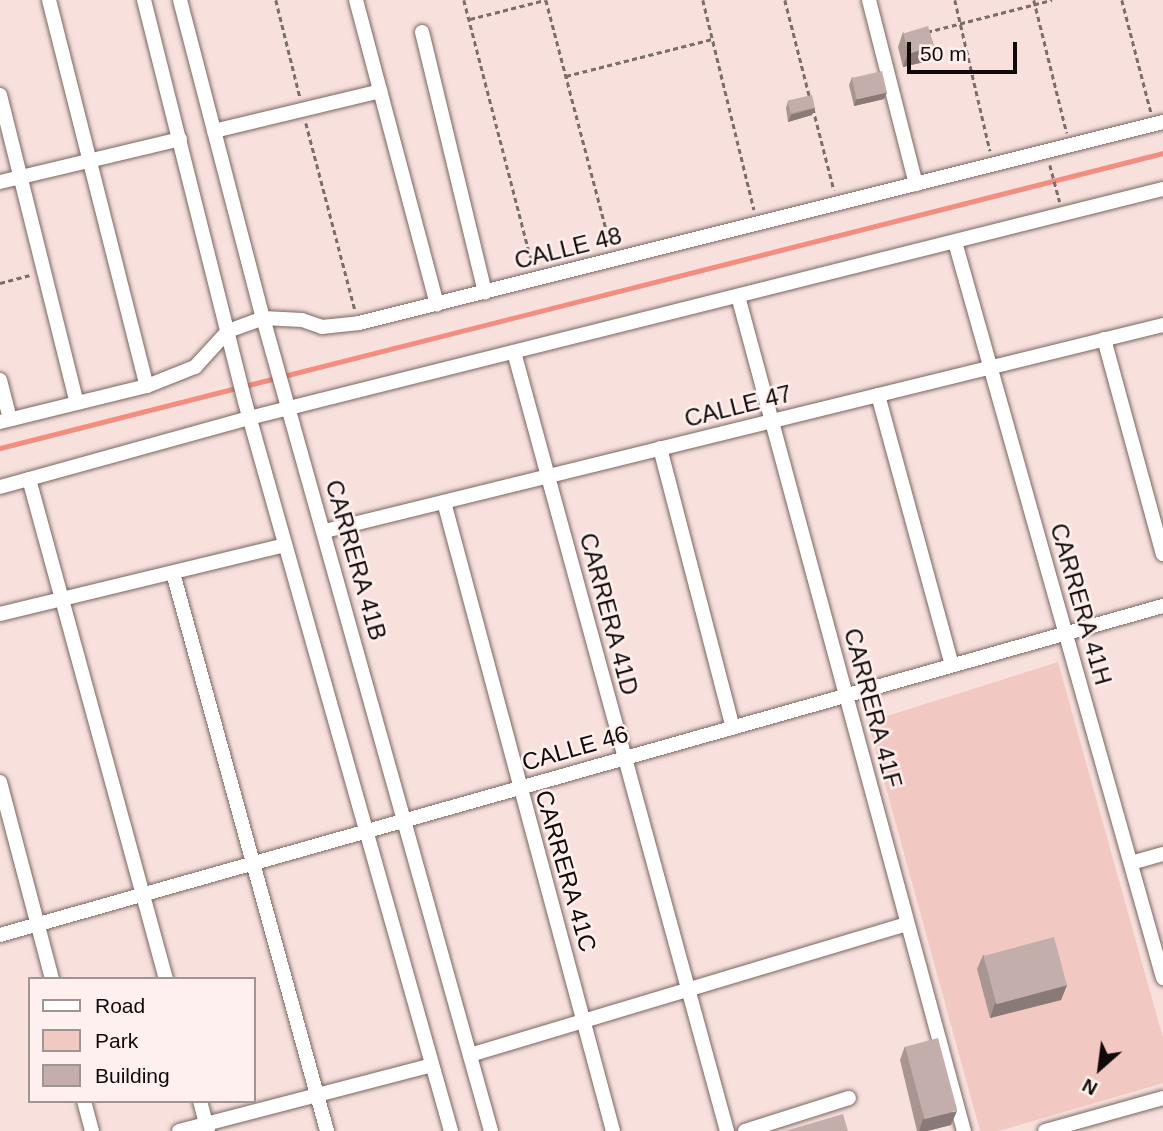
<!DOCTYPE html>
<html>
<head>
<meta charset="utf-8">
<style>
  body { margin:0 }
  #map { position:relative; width:1163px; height:1131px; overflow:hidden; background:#f8e1dd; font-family:Helvetica,sans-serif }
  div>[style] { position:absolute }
  .green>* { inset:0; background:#f2c8c2 }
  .stream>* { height:4.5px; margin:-2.25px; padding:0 2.25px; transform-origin:2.25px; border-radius:2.25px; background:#f38d80 }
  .path>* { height:2.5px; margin-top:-1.25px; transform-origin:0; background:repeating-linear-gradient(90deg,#7b6d6a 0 5px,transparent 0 8.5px) }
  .roads { filter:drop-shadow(0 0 2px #7a6663) drop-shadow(0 0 2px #7a6663) }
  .minor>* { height:14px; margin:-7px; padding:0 7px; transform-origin:7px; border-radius:7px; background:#fff }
  .wall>* { inset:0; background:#a99693 }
  .shaded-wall>* { inset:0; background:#897a78 }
  .building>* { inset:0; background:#c4aeab; transform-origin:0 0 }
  span { translate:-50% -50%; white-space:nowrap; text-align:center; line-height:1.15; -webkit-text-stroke:5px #fef0ee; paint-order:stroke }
  .street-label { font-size:24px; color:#110a09 }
  .legend { position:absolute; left:28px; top:977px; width:228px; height:126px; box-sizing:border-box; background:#fef0ee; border:2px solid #9f9492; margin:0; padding:9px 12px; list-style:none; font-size:21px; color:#110a09 }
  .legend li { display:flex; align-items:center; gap:14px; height:35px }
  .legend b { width:35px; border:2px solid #9f9492 }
  .north { position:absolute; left:1065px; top:1033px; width:70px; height:70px; -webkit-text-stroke:5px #fef0ee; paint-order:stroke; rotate:208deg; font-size:19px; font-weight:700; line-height:28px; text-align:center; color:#110a09 }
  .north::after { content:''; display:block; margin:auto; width:24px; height:32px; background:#110a09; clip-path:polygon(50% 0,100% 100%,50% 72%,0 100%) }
  .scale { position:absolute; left:907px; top:42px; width:110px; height:32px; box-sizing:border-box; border:4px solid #110a09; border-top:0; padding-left:9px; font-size:21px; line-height:24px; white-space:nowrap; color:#110a09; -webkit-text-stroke:5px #fef0ee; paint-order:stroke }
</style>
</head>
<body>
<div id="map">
  <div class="green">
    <div style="clip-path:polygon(1058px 662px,1163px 1038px,1163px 1083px,999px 1131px,980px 1131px,868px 722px)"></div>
  </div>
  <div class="stream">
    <div style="left:0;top:448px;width:1200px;rotate:-14.23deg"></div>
  </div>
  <div class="path">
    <div style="left:276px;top:0;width:100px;rotate:76.1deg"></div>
    <div style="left:464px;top:0;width:275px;rotate:75.5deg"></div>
    <div style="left:546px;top:0;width:255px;rotate:75.3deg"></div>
    <div style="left:703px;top:0;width:216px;rotate:76.3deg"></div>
    <div style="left:785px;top:0;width:101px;rotate:75.7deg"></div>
    <div style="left:955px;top:0;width:155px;rotate:76.9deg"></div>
    <div style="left:1034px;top:0;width:137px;rotate:76.1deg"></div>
    <div style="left:1122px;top:0;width:116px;rotate:75.5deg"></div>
    <div style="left:470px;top:19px;width:77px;rotate:-14.2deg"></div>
    <div style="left:927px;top:32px;width:129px;rotate:-14.4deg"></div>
    <div style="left:566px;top:76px;width:151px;rotate:-14.2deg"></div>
    <div style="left:813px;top:108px;width:85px;rotate:75.6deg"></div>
    <div style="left:306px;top:123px;width:193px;rotate:75.3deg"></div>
    <div style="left:1050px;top:165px;width:38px;rotate:75deg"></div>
    <div style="left:0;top:283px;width:31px;rotate:-15deg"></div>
  </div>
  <div class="roads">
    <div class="minor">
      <div style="left:49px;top:0;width:398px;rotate:75.8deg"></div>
      <div style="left:144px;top:0;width:414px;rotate:75.9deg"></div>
      <div style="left:245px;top:402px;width:758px;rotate:74.22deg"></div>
      <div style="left:180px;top:0;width:329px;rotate:75.4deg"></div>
      <div style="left:263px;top:318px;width:844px;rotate:74.33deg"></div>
      <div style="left:356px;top:0;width:315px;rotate:75.1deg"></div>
      <div style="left:869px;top:0;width:190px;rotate:75.7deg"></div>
      <div style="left:422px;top:32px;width:268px;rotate:76.4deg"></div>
      <div style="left:0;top:95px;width:317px;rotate:76deg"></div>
      <div style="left:214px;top:131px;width:171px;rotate:-13.5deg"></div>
      <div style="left:0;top:182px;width:185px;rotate:-13.4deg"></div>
      <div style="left:955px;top:242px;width:765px;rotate:74.22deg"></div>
      <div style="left:738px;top:296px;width:865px;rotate:74.86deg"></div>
      <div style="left:1104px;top:339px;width:223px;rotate:74.7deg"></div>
      <div style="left:514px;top:352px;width:808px;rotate:74.71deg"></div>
      <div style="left:0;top:380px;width:40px;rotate:75.6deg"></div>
      <div style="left:878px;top:395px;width:280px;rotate:74.7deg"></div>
      <div style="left:0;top:422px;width:151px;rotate:-13.8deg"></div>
      <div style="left:147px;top:386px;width:52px;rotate:-21.6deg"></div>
      <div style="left:195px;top:367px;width:49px;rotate:-47.5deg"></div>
      <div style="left:228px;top:331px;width:37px;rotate:-20deg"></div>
      <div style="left:263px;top:318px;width:39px;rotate:3deg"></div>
      <div style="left:302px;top:320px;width:21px;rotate:19deg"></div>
      <div style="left:322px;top:327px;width:37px;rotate:-6deg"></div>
      <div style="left:359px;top:323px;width:829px;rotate:-14.04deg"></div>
      <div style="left:660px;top:448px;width:289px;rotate:75.4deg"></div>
      <div style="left:29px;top:479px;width:518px;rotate:74.68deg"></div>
      <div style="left:0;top:487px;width:258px;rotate:-15.5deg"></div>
      <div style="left:249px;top:418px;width:942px;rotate:-14.07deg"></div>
      <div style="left:444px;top:502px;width:651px;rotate:74.96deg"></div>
      <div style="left:325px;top:531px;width:863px;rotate:-13.81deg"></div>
      <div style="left:173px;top:573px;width:579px;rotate:74.57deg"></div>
      <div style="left:0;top:614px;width:293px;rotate:-13.6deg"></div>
      <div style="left:0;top:782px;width:204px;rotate:75.2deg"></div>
      <div style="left:1131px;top:863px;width:33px;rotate:-16deg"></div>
      <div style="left:0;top:935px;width:1209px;rotate:-15.8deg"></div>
      <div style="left:470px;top:1055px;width:456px;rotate:-16.7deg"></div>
      <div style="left:84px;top:1101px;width:31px;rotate:75deg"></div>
      <div style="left:200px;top:1101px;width:31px;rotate:75deg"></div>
      <div style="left:179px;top:1131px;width:261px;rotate:-14.6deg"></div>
      <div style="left:745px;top:1131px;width:109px;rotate:-17.6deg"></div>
      <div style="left:1045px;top:1131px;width:123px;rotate:-15.6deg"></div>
    </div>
  </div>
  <div class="wall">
    <div style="clip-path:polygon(903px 32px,928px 61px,903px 67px,898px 47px)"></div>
    <div style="clip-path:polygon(852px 77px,887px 92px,884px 99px,854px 106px,849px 85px)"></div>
    <div style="clip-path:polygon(788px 101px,815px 108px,812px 115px,788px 122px,786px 108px)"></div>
    <div style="clip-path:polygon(983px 955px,1067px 985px,1061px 1000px,990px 1018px,977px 969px)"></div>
    <div style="clip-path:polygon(905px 1046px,951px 1125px,927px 1131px,917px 1131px,900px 1060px)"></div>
  </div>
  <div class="shaded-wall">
    <div style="clip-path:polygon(934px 46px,928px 61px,903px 67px,908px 53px)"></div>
    <div style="clip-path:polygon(887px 92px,884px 99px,854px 106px,856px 99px)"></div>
    <div style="clip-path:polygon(815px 108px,812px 115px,788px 122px,791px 115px)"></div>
    <div style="clip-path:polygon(1067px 985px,1061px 1000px,990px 1018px,995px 1003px)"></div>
    <div style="clip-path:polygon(957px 1111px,951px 1125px,927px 1131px,919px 1131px,923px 1119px)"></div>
  </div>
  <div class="building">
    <div style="left:928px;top:26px;width:21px;height:26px;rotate:73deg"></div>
    <div style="left:882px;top:71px;width:22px;height:31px;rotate:77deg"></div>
    <div style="left:812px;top:95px;width:13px;height:25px;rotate:77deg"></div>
    <div style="left:1054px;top:937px;width:50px;height:73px;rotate:75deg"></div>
    <div style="left:938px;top:1038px;width:75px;height:34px;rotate:75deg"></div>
    <div style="clip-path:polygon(843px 1114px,848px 1131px,785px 1131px)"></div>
  </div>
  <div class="street-label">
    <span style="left:568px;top:248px;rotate:-14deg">CALLE 48</span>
    <span style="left:738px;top:406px;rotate:-14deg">CALLE 47</span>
    <span style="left:356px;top:560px;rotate:74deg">CARRERA 41B</span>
    <span style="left:1081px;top:604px;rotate:74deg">CARRERA 41H</span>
    <span style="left:609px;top:614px;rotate:75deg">CARRERA 41D</span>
    <span style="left:873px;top:708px;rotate:75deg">CARRERA 41F</span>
    <span style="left:575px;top:748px;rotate:-16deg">CALLE 46</span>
    <span style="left:566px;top:871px;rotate:74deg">CARRERA 41C</span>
  </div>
  <ul class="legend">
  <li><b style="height:9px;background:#fff"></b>Road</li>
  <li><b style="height:19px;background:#f2c8c2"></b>Park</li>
  <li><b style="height:19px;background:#c4aeab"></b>Building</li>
  </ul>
  <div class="north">N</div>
  <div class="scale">50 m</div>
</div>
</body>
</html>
